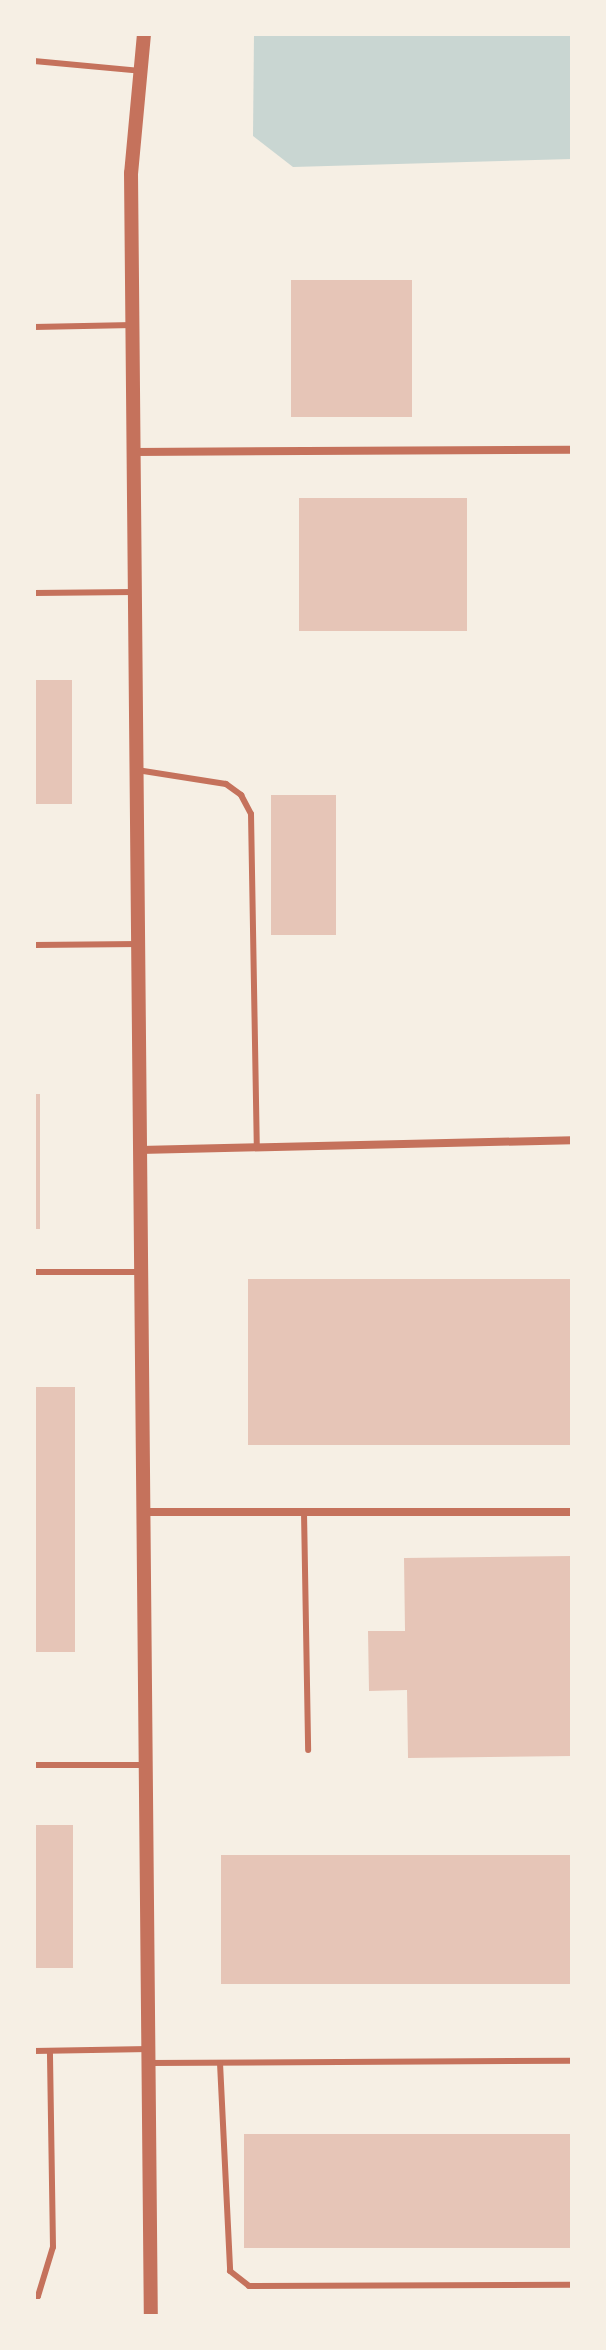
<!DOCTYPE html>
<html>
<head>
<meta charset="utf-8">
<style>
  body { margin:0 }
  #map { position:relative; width:606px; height:2350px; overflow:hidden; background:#f6efe4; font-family:"Varela Round",sans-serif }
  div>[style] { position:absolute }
  .water>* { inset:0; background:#c9d6d2 }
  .building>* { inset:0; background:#e6c5b7; transform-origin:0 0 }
  .service>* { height:6px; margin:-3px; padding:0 3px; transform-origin:3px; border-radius:3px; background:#c5725c }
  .minor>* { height:8px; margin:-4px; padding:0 4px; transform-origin:4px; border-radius:4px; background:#c5725c }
  .tertiary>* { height:14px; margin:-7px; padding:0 7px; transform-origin:7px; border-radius:7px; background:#c5725c }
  span { translate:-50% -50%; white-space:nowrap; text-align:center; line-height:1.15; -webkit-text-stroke:6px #f6efe4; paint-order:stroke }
  .frame { position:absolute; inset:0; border:36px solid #f6efe4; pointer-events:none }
</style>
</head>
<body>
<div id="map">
  <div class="water">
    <div style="clip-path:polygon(254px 34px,572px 34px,572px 159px,293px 167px,253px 136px)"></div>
  </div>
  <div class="building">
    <div style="left:291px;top:280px;width:121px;height:137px"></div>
    <div style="left:299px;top:498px;width:168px;height:133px"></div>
    <div style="left:34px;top:680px;width:38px;height:124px"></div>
    <div style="left:271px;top:795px;width:65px;height:140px"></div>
    <div style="left:34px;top:1094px;width:6px;height:135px"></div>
    <div style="left:572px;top:1279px;width:166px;height:324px;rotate:90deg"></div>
    <div style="left:75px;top:1387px;width:265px;height:41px;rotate:90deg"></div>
    <div style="clip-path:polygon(572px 1556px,572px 1756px,408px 1758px,407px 1690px,369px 1691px,368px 1631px,405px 1631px,404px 1558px)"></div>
    <div style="left:34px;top:1825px;width:39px;height:143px"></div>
    <div style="left:572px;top:1855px;width:129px;height:351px;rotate:90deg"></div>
    <div style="left:572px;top:2134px;width:114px;height:328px;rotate:90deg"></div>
  </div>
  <div class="service">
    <div style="left:34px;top:61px;width:107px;rotate:5.3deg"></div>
    <div style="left:34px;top:327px;width:99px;rotate:-1.2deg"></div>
    <div style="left:34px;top:593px;width:100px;rotate:-0.6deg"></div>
    <div style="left:137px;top:770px;width:90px;rotate:8.9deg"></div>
    <div style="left:226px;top:784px;width:19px;rotate:36deg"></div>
    <div style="left:241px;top:795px;width:21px;rotate:62deg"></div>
    <div style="left:251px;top:814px;width:333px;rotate:89deg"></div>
    <div style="left:34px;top:945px;width:105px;rotate:-0.5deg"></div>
    <div style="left:34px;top:1272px;width:107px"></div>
    <div style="left:304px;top:1512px;width:238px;rotate:89deg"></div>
    <div style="left:34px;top:1765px;width:112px"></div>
    <div style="left:34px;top:2051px;width:115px;rotate:-1deg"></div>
    <div style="left:149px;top:2063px;width:423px;rotate:-0.3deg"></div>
    <div style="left:220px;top:2063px;width:208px;rotate:87.2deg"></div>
    <div style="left:230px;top:2271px;width:24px;rotate:38deg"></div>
    <div style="left:249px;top:2286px;width:323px;rotate:-0.2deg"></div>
    <div style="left:34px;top:2296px;width:4px"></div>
    <div style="left:38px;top:2296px;width:51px;rotate:-73deg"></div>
    <div style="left:53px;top:2247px;width:196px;rotate:-90.9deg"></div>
  </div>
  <div class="minor">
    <div style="left:134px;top:452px;width:438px;rotate:-0.3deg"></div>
    <div style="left:140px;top:1150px;width:432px;rotate:-1.3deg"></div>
    <div style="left:143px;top:1512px;width:429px"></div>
  </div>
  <div class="tertiary">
    <div style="left:144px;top:34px;width:140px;rotate:95.3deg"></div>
    <div style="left:131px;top:173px;width:2143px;rotate:89.47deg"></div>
  </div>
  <div class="frame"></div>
</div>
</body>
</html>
